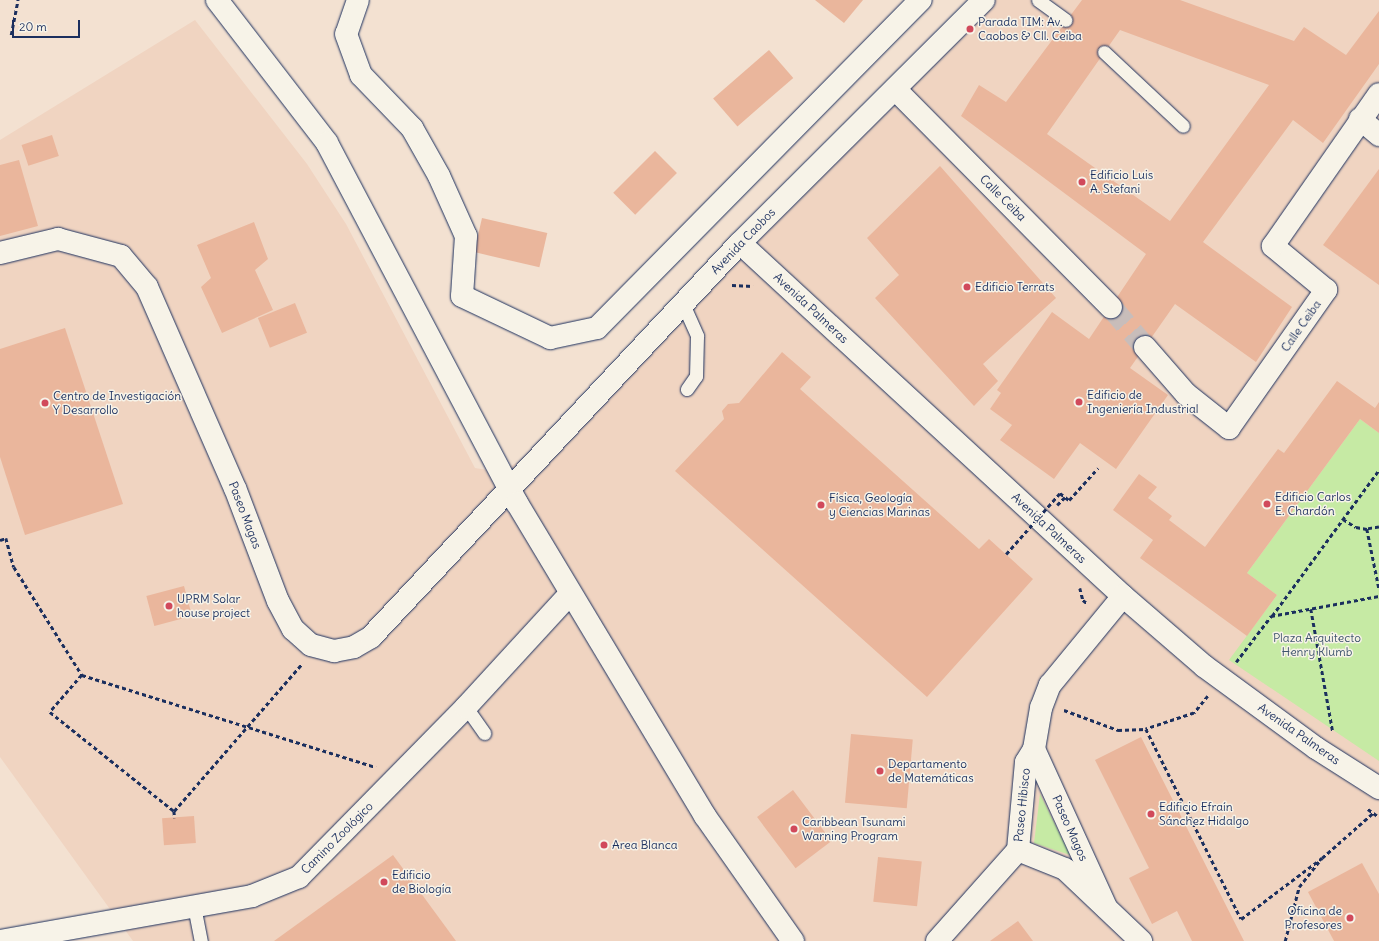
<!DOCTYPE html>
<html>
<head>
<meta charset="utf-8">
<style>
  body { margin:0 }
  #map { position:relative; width:1379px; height:941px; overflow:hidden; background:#f3e1d1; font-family:Delius,sans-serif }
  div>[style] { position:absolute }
  .built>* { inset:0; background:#f0d4c1 }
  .green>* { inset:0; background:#c6eaa4 }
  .building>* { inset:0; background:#eab69c; transform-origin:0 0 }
  .minor-tunnel>* { height:22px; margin-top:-11px; transform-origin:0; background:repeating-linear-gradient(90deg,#c8bdba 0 22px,transparent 0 33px) }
  .path>* { height:2.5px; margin-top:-1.25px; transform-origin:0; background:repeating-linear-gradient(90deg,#1b2f5e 0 4px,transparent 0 7px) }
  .roads { filter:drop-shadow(0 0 1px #1b2f5e) drop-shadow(0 0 1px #1b2f5e) }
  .service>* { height:13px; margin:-6.5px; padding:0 6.5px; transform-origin:6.5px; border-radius:6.5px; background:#f7f3e8 }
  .minor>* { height:22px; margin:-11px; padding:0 11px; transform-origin:11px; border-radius:11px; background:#f7f3e8 }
  .primary>* { height:22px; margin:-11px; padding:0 11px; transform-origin:11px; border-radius:11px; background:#f7f3e8 }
  .path-bridge>* { height:2.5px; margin-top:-1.25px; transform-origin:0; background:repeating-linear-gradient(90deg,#1b2f5e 0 4px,transparent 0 7px) }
  .dots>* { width:11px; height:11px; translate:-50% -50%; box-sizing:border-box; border:2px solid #f7f3e8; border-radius:50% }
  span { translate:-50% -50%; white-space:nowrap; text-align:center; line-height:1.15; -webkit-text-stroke:3px #f7f3e8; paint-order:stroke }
  .poi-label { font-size:12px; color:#1b2f5e }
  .left { translate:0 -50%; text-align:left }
  .right { translate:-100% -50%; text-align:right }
  .street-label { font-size:12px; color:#1b2f5e }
  .park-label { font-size:12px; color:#3d546c }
  .scale { position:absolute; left:12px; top:20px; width:68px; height:18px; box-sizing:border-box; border:2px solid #1b2f5e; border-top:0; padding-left:5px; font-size:12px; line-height:14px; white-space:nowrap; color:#1b2f5e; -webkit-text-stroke:3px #f7f3e8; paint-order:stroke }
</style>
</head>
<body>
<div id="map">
  <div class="built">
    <div style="clip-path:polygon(978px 0,1379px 0,1379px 941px,133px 941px,0 757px,0 140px,195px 20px,307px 164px,346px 224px,475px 468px,499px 472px,518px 462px,735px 237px)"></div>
  </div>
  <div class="green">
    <div style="clip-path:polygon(1360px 419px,1379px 433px,1379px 761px,1229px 660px,1277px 595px,1247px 573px)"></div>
    <div style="clip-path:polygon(1040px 794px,1070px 855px,1034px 843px)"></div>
  </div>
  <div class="building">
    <div style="clip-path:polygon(815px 0,863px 0,844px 23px)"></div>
    <div style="clip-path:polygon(evenodd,1082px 0,1180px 0,1294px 41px,1304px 27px,1346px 55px,1379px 11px,1379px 64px,1323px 143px,1293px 120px,1203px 242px,1292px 307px,1256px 362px,1175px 304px,1130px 368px,1168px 395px,1116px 469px,1080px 443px,1054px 479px,1000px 440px,1012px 425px,990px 409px,1001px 393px,997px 390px,1052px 312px,1089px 339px,1146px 254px,961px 116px,979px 85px,1006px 102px,1082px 0,1120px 30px,1269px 85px,1170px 221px,1047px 134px,1120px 30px)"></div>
    <div style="left:769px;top:50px;width:37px;height:74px;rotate:49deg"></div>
    <div style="left:52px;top:135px;width:22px;height:32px;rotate:72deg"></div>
    <div style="left:655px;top:151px;width:31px;height:59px;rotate:45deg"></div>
    <div style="clip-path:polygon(19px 160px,38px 226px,0 236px,0 165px)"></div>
    <div style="clip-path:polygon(940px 166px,1056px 298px,983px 364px,998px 381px,974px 406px,875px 298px,899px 275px,867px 238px)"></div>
    <div style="clip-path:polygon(1379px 169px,1379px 285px,1323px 245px)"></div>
    <div style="left:482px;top:218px;width:67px;height:35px;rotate:13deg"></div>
    <div style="clip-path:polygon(254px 222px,268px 259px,255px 270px,273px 310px,222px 333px,201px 287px,211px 278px,197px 245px)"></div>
    <div style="left:295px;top:303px;width:32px;height:40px;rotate:68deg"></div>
    <div style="clip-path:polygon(65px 328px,123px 504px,25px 535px,0 457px,0 349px)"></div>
    <div style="clip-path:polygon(782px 352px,811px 377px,800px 389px,979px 549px,989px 539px,1033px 579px,927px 697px,675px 471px,724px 419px,722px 411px,728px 404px,739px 403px)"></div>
    <div style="clip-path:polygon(1337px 381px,1375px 408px,1379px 402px,1379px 433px,1360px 419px,1247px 573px,1277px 595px,1247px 636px,1140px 558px,1153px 540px,1113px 510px,1139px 474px,1157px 487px,1148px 498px,1172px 516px,1169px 520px,1205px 547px,1278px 449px,1284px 453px)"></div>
    <div style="left:184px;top:586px;width:31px;height:39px;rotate:75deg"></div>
    <div style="left:851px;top:734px;width:62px;height:69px;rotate:5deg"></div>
    <div style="clip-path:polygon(1141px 737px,1244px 941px,1192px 941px,1177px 911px,1152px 924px,1129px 878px,1149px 868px,1095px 760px)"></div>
    <div style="left:793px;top:790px;width:64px;height:45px;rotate:53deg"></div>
    <div style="left:194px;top:816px;width:27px;height:32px;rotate:86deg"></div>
    <div style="clip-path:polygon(393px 855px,456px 941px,274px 941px)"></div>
    <div style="left:878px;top:857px;width:44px;height:45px;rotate:6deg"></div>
    <div style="clip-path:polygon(1362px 863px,1379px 894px,1379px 941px,1334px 941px,1308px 892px)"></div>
    <div style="clip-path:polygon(1018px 921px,1033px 941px,990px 941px)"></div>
  </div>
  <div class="minor-tunnel">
    <div style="left:1111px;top:307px;width:52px;rotate:49.6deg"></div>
  </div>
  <div class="path">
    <div style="left:11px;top:35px;width:36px;rotate:-79deg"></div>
    <div style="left:732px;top:285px;width:21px;rotate:3deg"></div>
    <div style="left:1060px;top:493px;width:11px;rotate:38deg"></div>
    <div style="left:1069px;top:500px;width:43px;rotate:-47.8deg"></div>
    <div style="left:1057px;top:505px;width:11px;rotate:-45deg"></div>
    <div style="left:1343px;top:519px;width:15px;rotate:32deg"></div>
    <div style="left:1356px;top:527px;width:11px;rotate:10deg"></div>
    <div style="left:1379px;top:527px;width:12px;rotate:171deg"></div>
    <div style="left:1367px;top:529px;width:60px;rotate:78.5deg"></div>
    <div style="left:0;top:540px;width:6px;rotate:-18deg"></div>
    <div style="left:6px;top:538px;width:30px;rotate:75deg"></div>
    <div style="left:14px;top:567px;width:128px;rotate:57.8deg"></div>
    <div style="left:82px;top:675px;width:308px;rotate:17.4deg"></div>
    <div style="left:1080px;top:588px;width:12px;rotate:76deg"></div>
    <div style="left:1083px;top:600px;width:6px;rotate:39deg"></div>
    <div style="left:1311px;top:609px;width:125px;rotate:79.9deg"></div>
    <div style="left:1272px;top:616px;width:181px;rotate:-53.8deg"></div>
    <div style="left:1236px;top:662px;width:58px;rotate:-52.7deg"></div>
    <div style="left:1271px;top:616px;width:110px;rotate:-10.5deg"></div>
    <div style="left:82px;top:675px;width:49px;rotate:130.9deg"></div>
    <div style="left:50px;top:712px;width:159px;rotate:38.6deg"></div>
    <div style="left:174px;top:811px;width:194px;rotate:-49deg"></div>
    <div style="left:1208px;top:696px;width:22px;rotate:129deg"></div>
    <div style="left:1194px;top:713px;width:51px;rotate:161.6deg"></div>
    <div style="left:1146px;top:729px;width:212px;rotate:63.4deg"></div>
    <div style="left:1241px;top:919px;width:101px;rotate:-37deg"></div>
    <div style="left:1064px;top:710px;width:58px;rotate:20.3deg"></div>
    <div style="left:1118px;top:730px;width:28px;rotate:-2deg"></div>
    <div style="left:1368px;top:809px;width:14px;rotate:36deg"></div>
    <div style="left:174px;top:811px;width:7px;rotate:82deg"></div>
    <div style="left:1285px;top:941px;width:56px;rotate:-75.5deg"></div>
    <div style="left:1299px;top:887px;width:37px;rotate:-52deg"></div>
    <div style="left:1322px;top:858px;width:68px;rotate:-41.4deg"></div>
  </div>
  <div class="roads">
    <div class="service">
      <div style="left:1038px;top:0;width:34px;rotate:36deg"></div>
      <div style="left:1104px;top:52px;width:108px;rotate:43.1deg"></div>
      <div style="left:683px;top:304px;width:35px;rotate:66deg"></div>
      <div style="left:697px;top:336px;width:40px;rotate:91.4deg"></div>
      <div style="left:696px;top:376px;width:16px;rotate:125deg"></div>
      <div style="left:466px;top:707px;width:32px;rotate:55deg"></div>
      <div style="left:194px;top:906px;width:36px;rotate:79deg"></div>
    </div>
    <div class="minor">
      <div style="left:358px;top:0;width:36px;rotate:109deg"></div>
      <div style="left:346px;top:34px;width:44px;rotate:69.9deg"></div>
      <div style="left:361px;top:75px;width:74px;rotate:46.1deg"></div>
      <div style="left:412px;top:128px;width:55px;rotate:60.6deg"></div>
      <div style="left:439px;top:176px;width:66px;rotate:65.8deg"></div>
      <div style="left:466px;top:236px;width:60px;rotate:93.8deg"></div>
      <div style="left:462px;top:296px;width:98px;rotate:25.5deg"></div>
      <div style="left:550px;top:338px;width:48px;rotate:-12deg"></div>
      <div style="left:597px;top:328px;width:461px;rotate:-45.4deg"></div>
      <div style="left:895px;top:89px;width:307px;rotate:45.3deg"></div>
      <div style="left:1360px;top:119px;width:25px;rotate:40deg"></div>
      <div style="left:740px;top:243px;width:521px;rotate:42.67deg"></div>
      <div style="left:1123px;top:596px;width:107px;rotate:40.8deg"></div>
      <div style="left:1204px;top:666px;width:139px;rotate:36.2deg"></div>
      <div style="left:1316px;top:748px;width:75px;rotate:32.4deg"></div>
      <div style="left:0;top:253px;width:60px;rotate:-13.6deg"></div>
      <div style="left:58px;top:239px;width:65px;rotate:15.1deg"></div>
      <div style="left:121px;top:256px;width:40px;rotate:50deg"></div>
      <div style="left:147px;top:287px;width:219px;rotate:66.4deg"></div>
      <div style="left:235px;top:488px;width:121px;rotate:69.2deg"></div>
      <div style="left:278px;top:601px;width:32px;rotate:62deg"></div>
      <div style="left:293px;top:629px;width:24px;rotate:42deg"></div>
      <div style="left:311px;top:645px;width:24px;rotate:15deg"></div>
      <div style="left:334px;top:651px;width:20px;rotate:-11deg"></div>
      <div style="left:354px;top:647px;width:20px;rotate:-30deg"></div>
      <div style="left:371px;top:637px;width:540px;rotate:-46.88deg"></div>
      <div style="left:740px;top:243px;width:344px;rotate:-44.9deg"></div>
      <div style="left:1145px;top:347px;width:62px;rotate:48.9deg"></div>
      <div style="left:1186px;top:394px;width:55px;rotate:38.3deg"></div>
      <div style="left:1229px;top:428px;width:169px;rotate:-54.9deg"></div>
      <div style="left:1326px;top:290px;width:69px;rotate:-140.3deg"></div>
      <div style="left:1273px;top:246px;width:185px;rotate:-55.1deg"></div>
      <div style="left:1034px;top:749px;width:174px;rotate:65.5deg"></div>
      <div style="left:1018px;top:850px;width:51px;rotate:22deg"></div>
      <div style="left:1065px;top:869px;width:105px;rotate:43.5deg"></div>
      <div style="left:0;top:941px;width:256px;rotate:-10.1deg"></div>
      <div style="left:252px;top:896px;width:51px;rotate:-22deg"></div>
      <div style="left:299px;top:877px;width:238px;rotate:-45.5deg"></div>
      <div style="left:466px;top:707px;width:154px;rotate:-47.4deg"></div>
      <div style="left:937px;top:941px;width:122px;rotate:-48.3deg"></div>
      <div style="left:1018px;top:850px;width:88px;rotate:-84.8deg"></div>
      <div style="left:1026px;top:762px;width:15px;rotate:-58deg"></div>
      <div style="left:1034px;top:749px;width:42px;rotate:-80.3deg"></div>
      <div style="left:1041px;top:708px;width:25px;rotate:-69deg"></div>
      <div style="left:1050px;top:685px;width:115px;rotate:-50.6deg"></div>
    </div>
    <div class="primary">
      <div style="left:217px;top:0;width:180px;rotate:52.4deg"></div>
      <div style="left:327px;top:143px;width:407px;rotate:62.2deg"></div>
      <div style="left:517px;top:503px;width:365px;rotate:59deg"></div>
      <div style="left:705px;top:816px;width:153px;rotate:54.9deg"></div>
    </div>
  </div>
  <div class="path-bridge">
    <div style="left:1006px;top:554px;width:81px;rotate:-48.5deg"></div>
  </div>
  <div class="dots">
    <div style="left:970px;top:29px;background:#d1495b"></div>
    <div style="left:1082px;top:182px;background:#d1495b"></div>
    <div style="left:967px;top:287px;background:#d1495b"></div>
    <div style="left:1079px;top:402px;background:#d1495b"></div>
    <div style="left:45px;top:403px;background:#d1495b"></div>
    <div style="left:1267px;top:504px;background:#d1495b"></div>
    <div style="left:821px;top:505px;background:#d1495b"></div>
    <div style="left:169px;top:606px;background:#d1495b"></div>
    <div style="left:880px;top:771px;background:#d1495b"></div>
    <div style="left:1151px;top:814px;background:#d1495b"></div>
    <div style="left:794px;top:829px;background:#d1495b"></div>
    <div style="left:604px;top:845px;background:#d1495b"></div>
    <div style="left:384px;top:882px;background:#d1495b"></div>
    <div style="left:1350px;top:918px;background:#d1495b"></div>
  </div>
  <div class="poi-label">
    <span class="left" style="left:978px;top:29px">Parada TIM: Av.<br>Caobos &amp; Cll. Ceiba</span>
    <span class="left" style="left:1090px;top:182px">Edificio Luis<br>A. Stefani</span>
    <span class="left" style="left:975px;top:287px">Edificio Terrats</span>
    <span class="left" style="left:1087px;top:402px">Edificio de<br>Ingeniería Industrial</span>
    <span class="left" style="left:53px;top:403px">Centro de Investigación<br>Y Desarrollo</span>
    <span class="left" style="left:1275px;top:504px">Edificio Carlos<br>E. Chardón</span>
    <span class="left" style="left:829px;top:505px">Física, Geología<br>y Ciencias Marinas</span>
    <span class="left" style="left:177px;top:606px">UPRM Solar<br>house project</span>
    <span class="left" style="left:888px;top:771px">Departamento<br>de Matemáticas</span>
    <span class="left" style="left:1159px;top:814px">Edificio Efraín<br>Sánchez Hidalgo</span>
    <span class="left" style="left:802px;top:829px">Caribbean Tsunami<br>Warning Program</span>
    <span class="left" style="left:612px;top:845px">Area Blanca</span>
    <span class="left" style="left:392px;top:882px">Edificio<br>de Biología</span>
    <span class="right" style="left:1342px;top:918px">Oficina de<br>Profesores</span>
  </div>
  <div class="street-label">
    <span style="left:1003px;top:198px;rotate:45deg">Calle Ceiba</span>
    <span style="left:743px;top:241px;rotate:-46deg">Avenida Caobos</span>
    <span style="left:811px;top:308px;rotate:43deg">Avenida Palmeras</span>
    <span style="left:1301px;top:326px;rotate:-55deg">Calle Ceiba</span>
    <span style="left:245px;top:515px;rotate:69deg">Paseo Magas</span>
    <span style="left:1049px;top:528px;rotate:43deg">Avenida Palmeras</span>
    <span style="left:1299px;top:734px;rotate:35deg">Avenida Palmeras</span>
    <span style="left:1022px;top:805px;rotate:-84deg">Paseo Hibisco</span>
    <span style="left:1070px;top:828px;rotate:66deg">Paseo Magos</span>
    <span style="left:337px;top:838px;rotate:-45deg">Camino Zoológico</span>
  </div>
  <div class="park-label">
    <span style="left:1317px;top:645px">Plaza Arquitecto<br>Henry Klumb</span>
  </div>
  <div class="scale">20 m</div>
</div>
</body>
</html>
